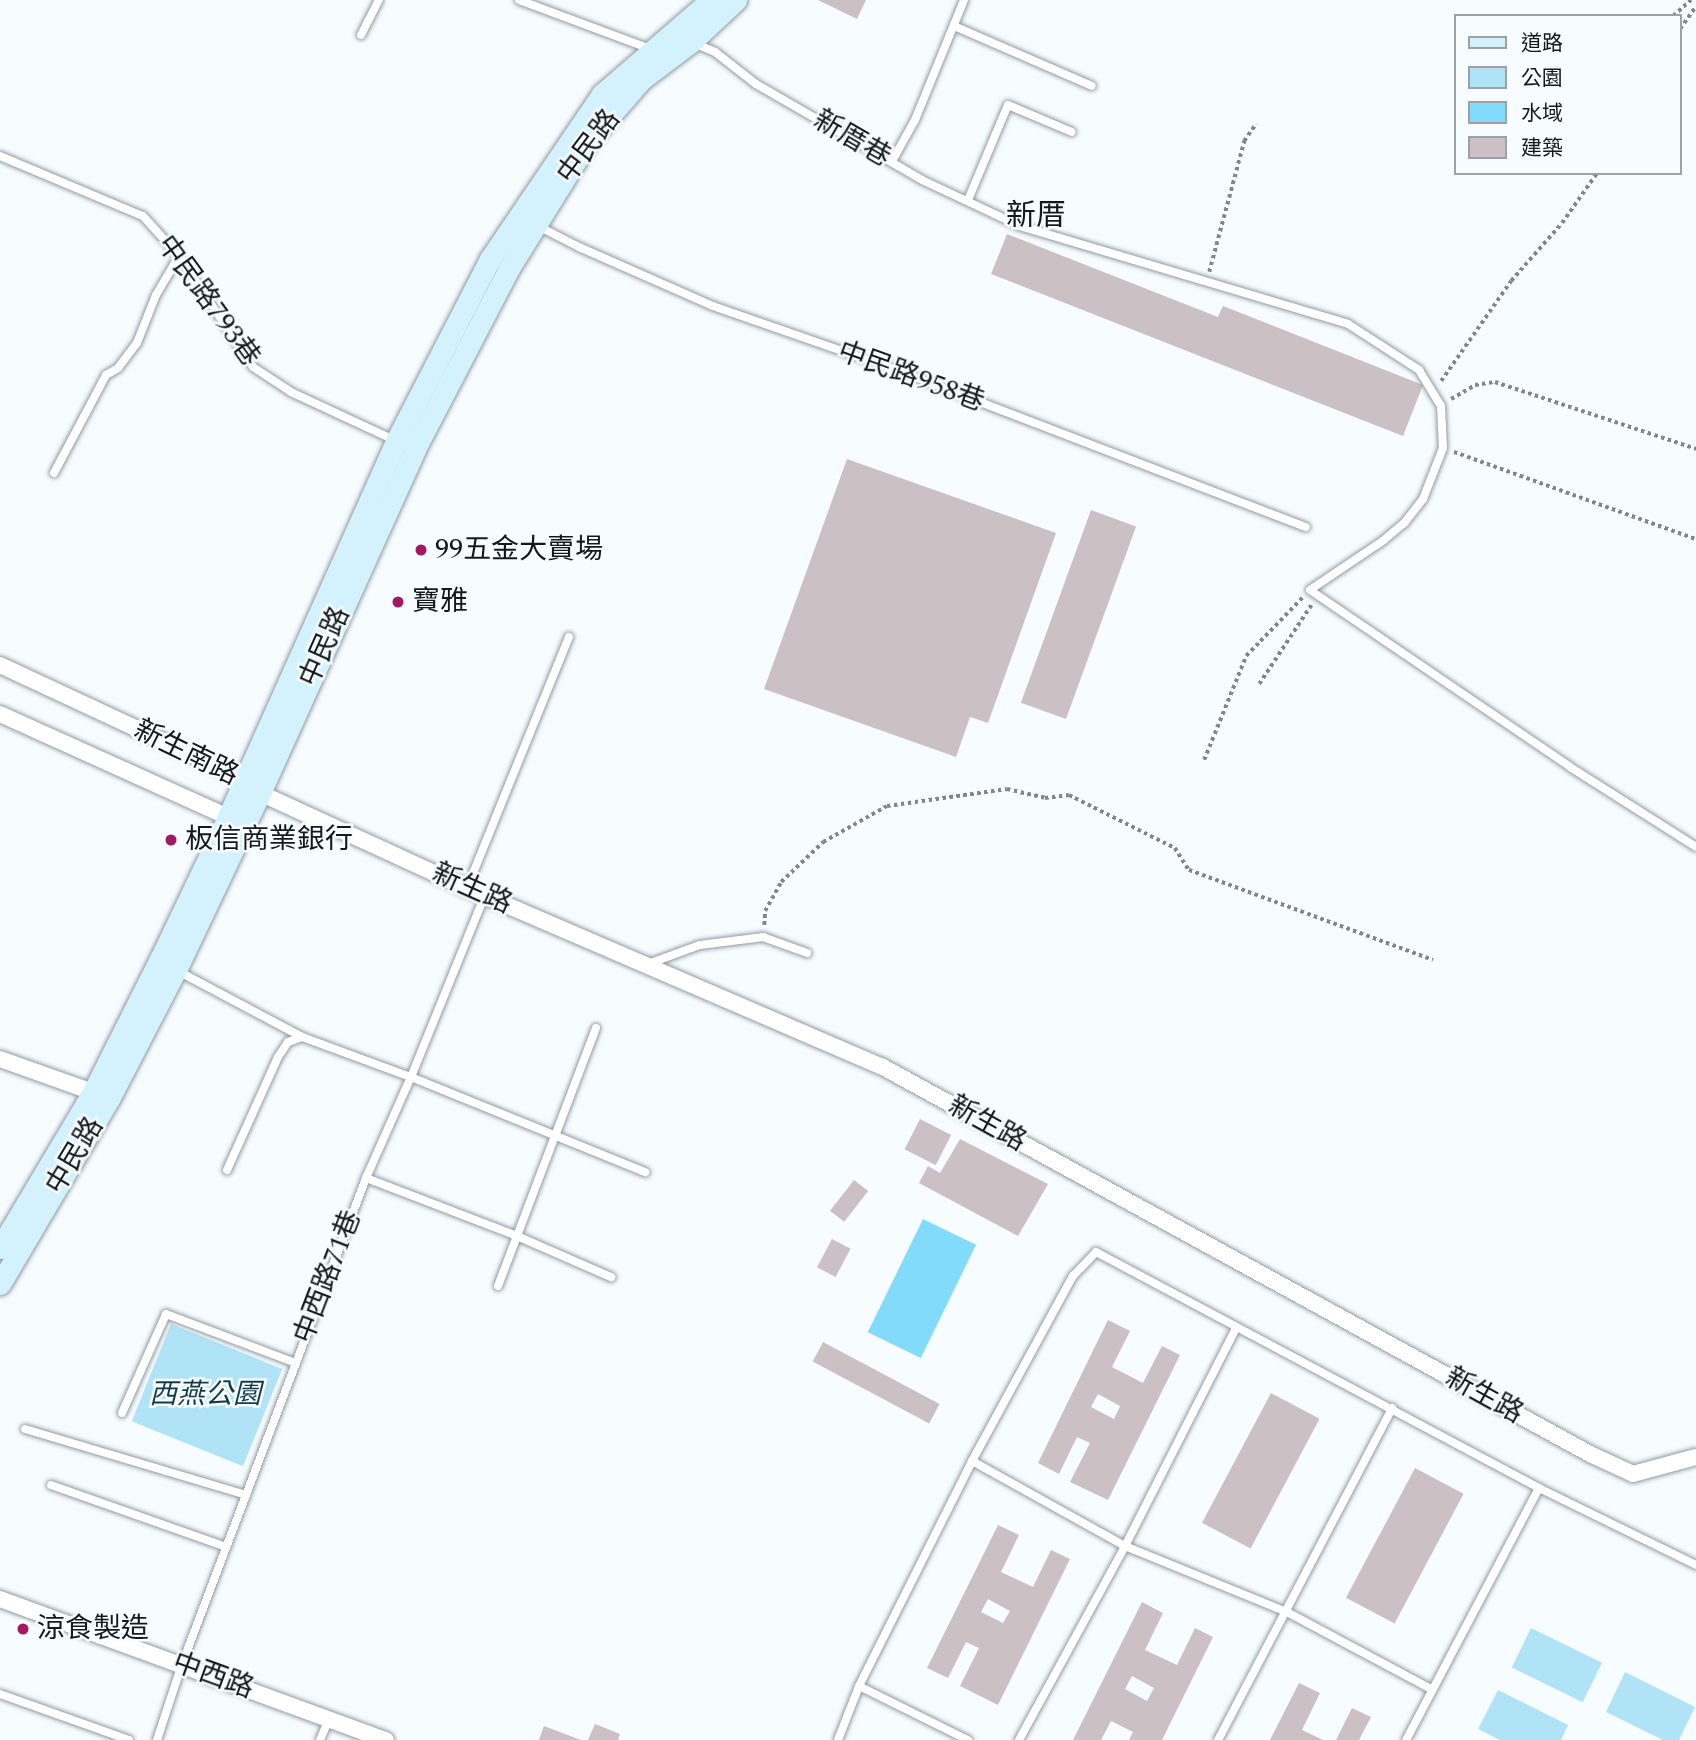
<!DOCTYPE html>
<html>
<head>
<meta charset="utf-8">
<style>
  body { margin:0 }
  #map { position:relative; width:1696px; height:1740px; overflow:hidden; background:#f6fcff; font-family:Spectral,"Noto Sans TC",serif }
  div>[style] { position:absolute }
  .green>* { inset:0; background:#b1e3f7; transform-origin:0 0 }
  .water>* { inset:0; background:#83dbfc; transform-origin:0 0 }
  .building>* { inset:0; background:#cbc1c5; transform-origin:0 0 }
  .path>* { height:3.5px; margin-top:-1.75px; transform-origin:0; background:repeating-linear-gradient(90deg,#818688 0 3.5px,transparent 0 7px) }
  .roads { filter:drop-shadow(0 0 2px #929b9f) drop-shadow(0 0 2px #929b9f) }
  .lane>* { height:8px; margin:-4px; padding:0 4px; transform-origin:4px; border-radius:4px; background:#fff }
  .street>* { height:16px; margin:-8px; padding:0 8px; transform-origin:8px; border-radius:8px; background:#fff }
  .secondary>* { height:21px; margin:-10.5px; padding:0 10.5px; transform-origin:10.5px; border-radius:10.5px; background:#d4f2fd }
  .dots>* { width:19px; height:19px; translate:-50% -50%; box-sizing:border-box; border:4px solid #f6fcff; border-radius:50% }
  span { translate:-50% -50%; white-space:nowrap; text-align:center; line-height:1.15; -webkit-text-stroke:5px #f6fcff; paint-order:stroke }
  .street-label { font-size:28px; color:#15191a }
  .poi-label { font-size:28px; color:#15191a }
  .left { translate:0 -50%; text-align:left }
  .park-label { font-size:28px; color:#133c4a; font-style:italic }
  .neighbourhood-label { font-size:30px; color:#15191a }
  .legend { position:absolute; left:1454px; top:14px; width:228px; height:161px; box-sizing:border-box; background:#f6fcff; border:2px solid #9ca1a3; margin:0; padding:9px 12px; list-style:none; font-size:21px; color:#15191a }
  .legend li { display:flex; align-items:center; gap:14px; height:35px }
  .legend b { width:35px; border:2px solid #9ca1a3 }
</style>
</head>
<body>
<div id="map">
  <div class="green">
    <div style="left:171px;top:1324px;width:120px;height:105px;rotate:22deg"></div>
    <div style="left:1531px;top:1628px;width:79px;height:44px;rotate:26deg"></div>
    <div style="clip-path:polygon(1625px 1672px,1695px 1707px,1679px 1740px,1663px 1740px,1606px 1712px)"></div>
    <div style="clip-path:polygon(1498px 1690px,1568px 1725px,1561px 1740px,1500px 1740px,1478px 1729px)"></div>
  </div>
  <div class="water">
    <div style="left:923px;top:1219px;width:59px;height:126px;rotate:26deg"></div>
  </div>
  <div class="building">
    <div style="clip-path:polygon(818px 0,866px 0,857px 19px)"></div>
    <div style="clip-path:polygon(1007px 234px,1218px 317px,1223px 306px,1423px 385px,1403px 436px,991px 274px)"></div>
    <div style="clip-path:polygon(847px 459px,1056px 533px,988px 723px,970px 717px,956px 757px,764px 689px)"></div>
    <div style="left:1091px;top:510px;width:48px;height:205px;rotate:20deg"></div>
    <div style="left:920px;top:1119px;width:35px;height:34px;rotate:27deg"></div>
    <div style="clip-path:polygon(960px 1139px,1048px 1184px,1018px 1236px,919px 1183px,928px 1166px,940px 1173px)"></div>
    <div style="left:854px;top:1180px;width:18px;height:39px;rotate:38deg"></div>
    <div style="left:832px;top:1239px;width:21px;height:32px;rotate:28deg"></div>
    <div style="clip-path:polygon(evenodd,1108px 1320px,1130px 1331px,1112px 1367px,1143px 1383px,1162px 1346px,1180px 1355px,1108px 1500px,1070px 1482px,1090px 1443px,1077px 1437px,1059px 1474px,1038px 1463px,1108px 1320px,1098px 1394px,1120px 1406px,1114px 1419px,1091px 1407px,1098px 1394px)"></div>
    <div style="left:823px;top:1342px;width:132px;height:22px;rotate:28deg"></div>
    <div style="left:1271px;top:1393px;width:55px;height:147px;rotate:28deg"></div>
    <div style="left:1415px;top:1468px;width:55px;height:147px;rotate:28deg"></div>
    <div style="clip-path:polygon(evenodd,998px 1525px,1019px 1535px,1001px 1572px,1033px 1587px,1051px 1550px,1070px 1559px,998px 1705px,960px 1686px,979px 1648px,966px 1642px,948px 1678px,927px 1668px,998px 1525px,988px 1599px,1010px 1611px,1003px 1623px,981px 1612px,988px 1599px)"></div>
    <div style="clip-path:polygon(evenodd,1142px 1602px,1163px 1613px,1145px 1650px,1177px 1665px,1195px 1628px,1213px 1637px,1162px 1740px,1129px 1740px,1133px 1732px,1111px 1721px,1101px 1740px,1073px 1740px,1142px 1602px,1132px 1676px,1154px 1688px,1147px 1701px,1125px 1689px,1132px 1676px)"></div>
    <div style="clip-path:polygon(1299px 1683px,1320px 1693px,1302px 1730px,1323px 1740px,1270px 1740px)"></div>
    <div style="clip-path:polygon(1352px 1708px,1371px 1717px,1359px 1740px,1336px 1740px)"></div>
    <div style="clip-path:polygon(595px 1724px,620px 1734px,618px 1740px,588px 1740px)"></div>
    <div style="clip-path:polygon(544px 1726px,581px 1740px,539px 1740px)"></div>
  </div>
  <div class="path">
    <div style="left:1673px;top:16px;width:24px;rotate:-42deg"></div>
    <div style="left:1680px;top:29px;width:28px;rotate:-55deg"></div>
    <div style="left:1209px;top:272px;width:136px;rotate:-75deg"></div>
    <div style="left:1244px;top:141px;width:21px;rotate:-55deg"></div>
    <div style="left:1441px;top:381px;width:122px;rotate:-55deg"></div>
    <div style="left:1511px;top:281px;width:77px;rotate:-48.7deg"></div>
    <div style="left:1562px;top:223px;width:61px;rotate:-55deg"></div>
    <div style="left:1451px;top:399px;width:28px;rotate:-30deg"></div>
    <div style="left:1475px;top:385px;width:20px;rotate:-9deg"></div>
    <div style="left:1495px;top:382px;width:212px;rotate:18.4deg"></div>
    <div style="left:1454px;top:452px;width:257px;rotate:19.8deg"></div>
    <div style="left:1259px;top:684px;width:96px;rotate:-56.5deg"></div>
    <div style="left:1204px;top:760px;width:112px;rotate:-68deg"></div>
    <div style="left:1246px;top:656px;width:82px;rotate:-46deg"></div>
    <div style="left:764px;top:925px;width:14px;rotate:-86deg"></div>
    <div style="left:765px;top:911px;width:33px;rotate:-61deg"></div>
    <div style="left:781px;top:882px;width:58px;rotate:-43.6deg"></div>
    <div style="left:823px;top:842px;width:73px;rotate:-29.4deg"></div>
    <div style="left:887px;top:806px;width:121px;rotate:-8.1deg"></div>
    <div style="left:1007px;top:789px;width:39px;rotate:13deg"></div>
    <div style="left:1045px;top:798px;width:24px;rotate:-7deg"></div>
    <div style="left:1069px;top:795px;width:119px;rotate:26.6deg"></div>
    <div style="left:1175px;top:848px;width:26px;rotate:58deg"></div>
    <div style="left:1189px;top:870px;width:260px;rotate:20.2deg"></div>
  </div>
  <div class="roads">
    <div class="lane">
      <div style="left:519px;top:0;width:141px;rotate:20.4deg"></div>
      <div style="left:954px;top:26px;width:150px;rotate:23.5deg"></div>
      <div style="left:361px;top:35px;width:39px;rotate:-63deg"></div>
      <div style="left:694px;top:43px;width:23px;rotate:23deg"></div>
      <div style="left:715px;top:52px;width:52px;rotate:38deg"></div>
      <div style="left:756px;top:84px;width:192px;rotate:30deg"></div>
      <div style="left:922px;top:180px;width:108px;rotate:25.1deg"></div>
      <div style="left:1020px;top:226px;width:342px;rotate:16.6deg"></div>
      <div style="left:1348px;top:324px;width:85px;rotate:32.9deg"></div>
      <div style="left:1419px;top:370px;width:42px;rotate:58.6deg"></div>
      <div style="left:1441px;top:406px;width:42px;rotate:87.3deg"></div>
      <div style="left:1443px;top:448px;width:55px;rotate:111.4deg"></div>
      <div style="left:1423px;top:499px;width:31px;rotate:128deg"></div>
      <div style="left:1404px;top:523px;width:26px;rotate:140deg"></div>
      <div style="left:1384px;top:540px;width:89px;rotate:146deg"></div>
      <div style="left:1310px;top:590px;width:315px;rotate:34.2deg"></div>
      <div style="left:1570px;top:767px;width:149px;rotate:32.4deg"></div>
      <div style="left:0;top:156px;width:155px;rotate:22.8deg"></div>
      <div style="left:143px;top:216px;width:54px;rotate:48deg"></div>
      <div style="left:179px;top:256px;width:133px;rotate:56.3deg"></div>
      <div style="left:253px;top:367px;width:45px;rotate:33.3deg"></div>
      <div style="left:291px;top:392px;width:116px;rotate:25deg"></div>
      <div style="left:892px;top:161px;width:47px;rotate:-60.7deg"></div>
      <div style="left:915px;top:120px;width:130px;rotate:-67.8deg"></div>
      <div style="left:968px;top:200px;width:103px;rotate:-67.2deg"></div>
      <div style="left:1008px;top:105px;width:69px;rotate:22.9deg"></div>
      <div style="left:538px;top:226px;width:46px;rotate:27.1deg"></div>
      <div style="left:579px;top:247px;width:146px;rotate:23.8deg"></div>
      <div style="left:713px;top:306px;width:192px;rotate:19.2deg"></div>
      <div style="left:894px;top:369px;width:441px;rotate:21deg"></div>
      <div style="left:54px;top:473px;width:111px;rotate:-62deg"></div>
      <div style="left:106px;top:375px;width:14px;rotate:-30deg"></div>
      <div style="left:118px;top:368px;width:31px;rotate:-53deg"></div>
      <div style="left:137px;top:343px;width:52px;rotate:-68.4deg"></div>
      <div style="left:156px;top:295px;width:45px;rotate:-59.5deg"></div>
      <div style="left:467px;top:888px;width:271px;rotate:-67.9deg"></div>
      <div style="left:648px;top:964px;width:55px;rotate:-20.1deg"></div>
      <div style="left:700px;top:945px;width:64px;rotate:-7.2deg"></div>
      <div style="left:763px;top:937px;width:47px;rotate:20deg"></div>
      <div style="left:178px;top:971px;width:140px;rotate:28deg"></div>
      <div style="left:302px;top:1037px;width:116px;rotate:20.2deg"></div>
      <div style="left:411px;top:1077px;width:253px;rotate:22.1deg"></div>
      <div style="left:227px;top:1170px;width:124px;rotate:-65.7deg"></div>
      <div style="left:278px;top:1057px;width:18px;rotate:-56deg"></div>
      <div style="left:288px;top:1042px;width:15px;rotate:-20deg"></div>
      <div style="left:366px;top:1178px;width:162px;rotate:21deg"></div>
      <div style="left:517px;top:1236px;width:103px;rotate:23.6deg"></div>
      <div style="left:498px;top:1286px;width:276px;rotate:-69.2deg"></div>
      <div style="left:122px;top:1413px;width:108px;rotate:-66deg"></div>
      <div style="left:166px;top:1314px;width:139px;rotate:20.7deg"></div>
      <div style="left:25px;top:1429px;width:231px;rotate:16.6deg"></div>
      <div style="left:972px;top:1461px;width:175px;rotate:29.1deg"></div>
      <div style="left:1125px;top:1546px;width:175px;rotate:22.2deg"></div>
      <div style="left:1287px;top:1612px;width:163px;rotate:28.1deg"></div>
      <div style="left:51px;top:1485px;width:186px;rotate:19.5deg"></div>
      <div style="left:1539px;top:1488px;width:175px;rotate:26.1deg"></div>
      <div style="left:859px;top:1686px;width:122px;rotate:26.4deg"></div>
      <div style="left:0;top:1694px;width:137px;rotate:19.6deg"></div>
      <div style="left:157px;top:1740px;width:80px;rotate:-71.8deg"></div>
      <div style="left:182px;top:1664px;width:520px;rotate:-69.26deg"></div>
      <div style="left:366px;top:1178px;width:111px;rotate:-66deg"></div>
      <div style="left:411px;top:1077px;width:196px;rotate:-67.9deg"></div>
      <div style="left:320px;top:1740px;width:23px;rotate:-67deg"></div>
      <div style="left:838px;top:1740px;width:58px;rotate:-68.7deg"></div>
      <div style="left:859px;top:1686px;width:252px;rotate:-63.3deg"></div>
      <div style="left:972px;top:1461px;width:211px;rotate:-61.4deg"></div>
      <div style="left:1073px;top:1276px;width:33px;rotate:-46deg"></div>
      <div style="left:1096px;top:1252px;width:502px;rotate:28.05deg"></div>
      <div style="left:1539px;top:1488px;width:285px;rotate:117.8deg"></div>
      <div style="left:1019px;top:1740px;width:221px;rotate:-61.3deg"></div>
      <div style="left:1125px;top:1546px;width:245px;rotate:-63deg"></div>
      <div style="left:1218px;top:1740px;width:375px;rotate:-62.3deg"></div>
    </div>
    <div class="street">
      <div style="left:0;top:665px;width:270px;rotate:25deg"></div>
      <div style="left:245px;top:779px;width:21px;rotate:43deg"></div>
      <div style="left:260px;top:793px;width:228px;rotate:24.7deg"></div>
      <div style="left:467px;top:888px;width:451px;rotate:23.3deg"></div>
      <div style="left:881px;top:1066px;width:808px;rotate:28.69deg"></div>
      <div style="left:1590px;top:1454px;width:47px;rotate:24.9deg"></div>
      <div style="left:1633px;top:1474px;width:65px;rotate:-15.1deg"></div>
      <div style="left:0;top:714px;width:250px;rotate:24.3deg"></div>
      <div style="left:228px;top:817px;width:9px;rotate:-41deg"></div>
      <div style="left:0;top:1059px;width:107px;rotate:19.6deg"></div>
      <div style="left:0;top:1599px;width:411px;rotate:20.1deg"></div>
    </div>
    <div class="secondary">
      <div style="left:0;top:1248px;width:182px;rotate:-59.2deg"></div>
      <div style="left:93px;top:1092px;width:149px;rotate:-63.3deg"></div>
      <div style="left:160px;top:959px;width:157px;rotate:-64.4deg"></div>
      <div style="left:228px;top:817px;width:412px;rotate:-65.9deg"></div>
      <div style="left:396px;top:441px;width:205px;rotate:-62.7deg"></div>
      <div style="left:490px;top:259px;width:199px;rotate:-55.8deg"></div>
      <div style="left:602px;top:94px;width:144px;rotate:-40.8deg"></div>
      <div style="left:0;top:1284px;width:215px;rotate:-59.5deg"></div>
      <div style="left:109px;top:1099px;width:145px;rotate:-62.6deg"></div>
      <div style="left:176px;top:970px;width:196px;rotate:-64.6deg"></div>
      <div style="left:260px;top:793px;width:377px;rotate:-65.7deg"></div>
      <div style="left:415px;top:449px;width:202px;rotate:-62.5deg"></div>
      <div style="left:508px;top:270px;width:152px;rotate:-58.2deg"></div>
      <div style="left:588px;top:141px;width:81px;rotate:-49deg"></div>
      <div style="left:641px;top:80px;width:63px;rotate:-37.2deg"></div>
      <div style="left:691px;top:42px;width:62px;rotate:-43deg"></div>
    </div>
  </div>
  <div class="dots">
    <div style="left:421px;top:550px;background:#a11865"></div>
    <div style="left:398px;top:602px;background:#a11865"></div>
    <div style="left:171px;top:840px;background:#a11865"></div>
    <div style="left:23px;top:1629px;background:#a11865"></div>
  </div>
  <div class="street-label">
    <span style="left:852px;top:139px;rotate:30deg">新厝巷</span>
    <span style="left:589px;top:147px;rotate:-53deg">中民路</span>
    <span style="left:208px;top:301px;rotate:54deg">中民路793巷</span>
    <span style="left:911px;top:377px;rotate:20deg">中民路958巷</span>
    <span style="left:325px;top:647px;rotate:-66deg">中民路</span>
    <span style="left:186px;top:753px;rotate:26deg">新生南路</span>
    <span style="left:472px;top:889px;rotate:24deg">新生路</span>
    <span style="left:987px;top:1124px;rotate:29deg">新生路</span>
    <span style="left:75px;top:1156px;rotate:-59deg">中民路</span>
    <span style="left:328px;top:1277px;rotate:-69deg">中西路71巷</span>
    <span style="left:1484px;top:1396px;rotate:29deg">新生路</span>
    <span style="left:213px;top:1676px;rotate:20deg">中西路</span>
  </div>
  <div class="poi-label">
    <span class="left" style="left:435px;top:550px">99五金大賣場</span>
    <span class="left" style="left:412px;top:602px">寶雅</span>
    <span class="left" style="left:185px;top:840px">板信商業銀行</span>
    <span class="left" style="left:37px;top:1629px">涼食製造</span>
  </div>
  <div class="park-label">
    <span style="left:205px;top:1395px">西燕公園</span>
  </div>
  <div class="neighbourhood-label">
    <span style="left:1036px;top:216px">新厝</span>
  </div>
  <ul class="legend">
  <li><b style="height:9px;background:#d4f2fd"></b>道路</li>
  <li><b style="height:19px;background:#b1e3f7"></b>公園</li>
  <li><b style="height:19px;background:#83dbfc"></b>水域</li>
  <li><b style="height:19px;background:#cbc1c5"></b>建築</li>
  </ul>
</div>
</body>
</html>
